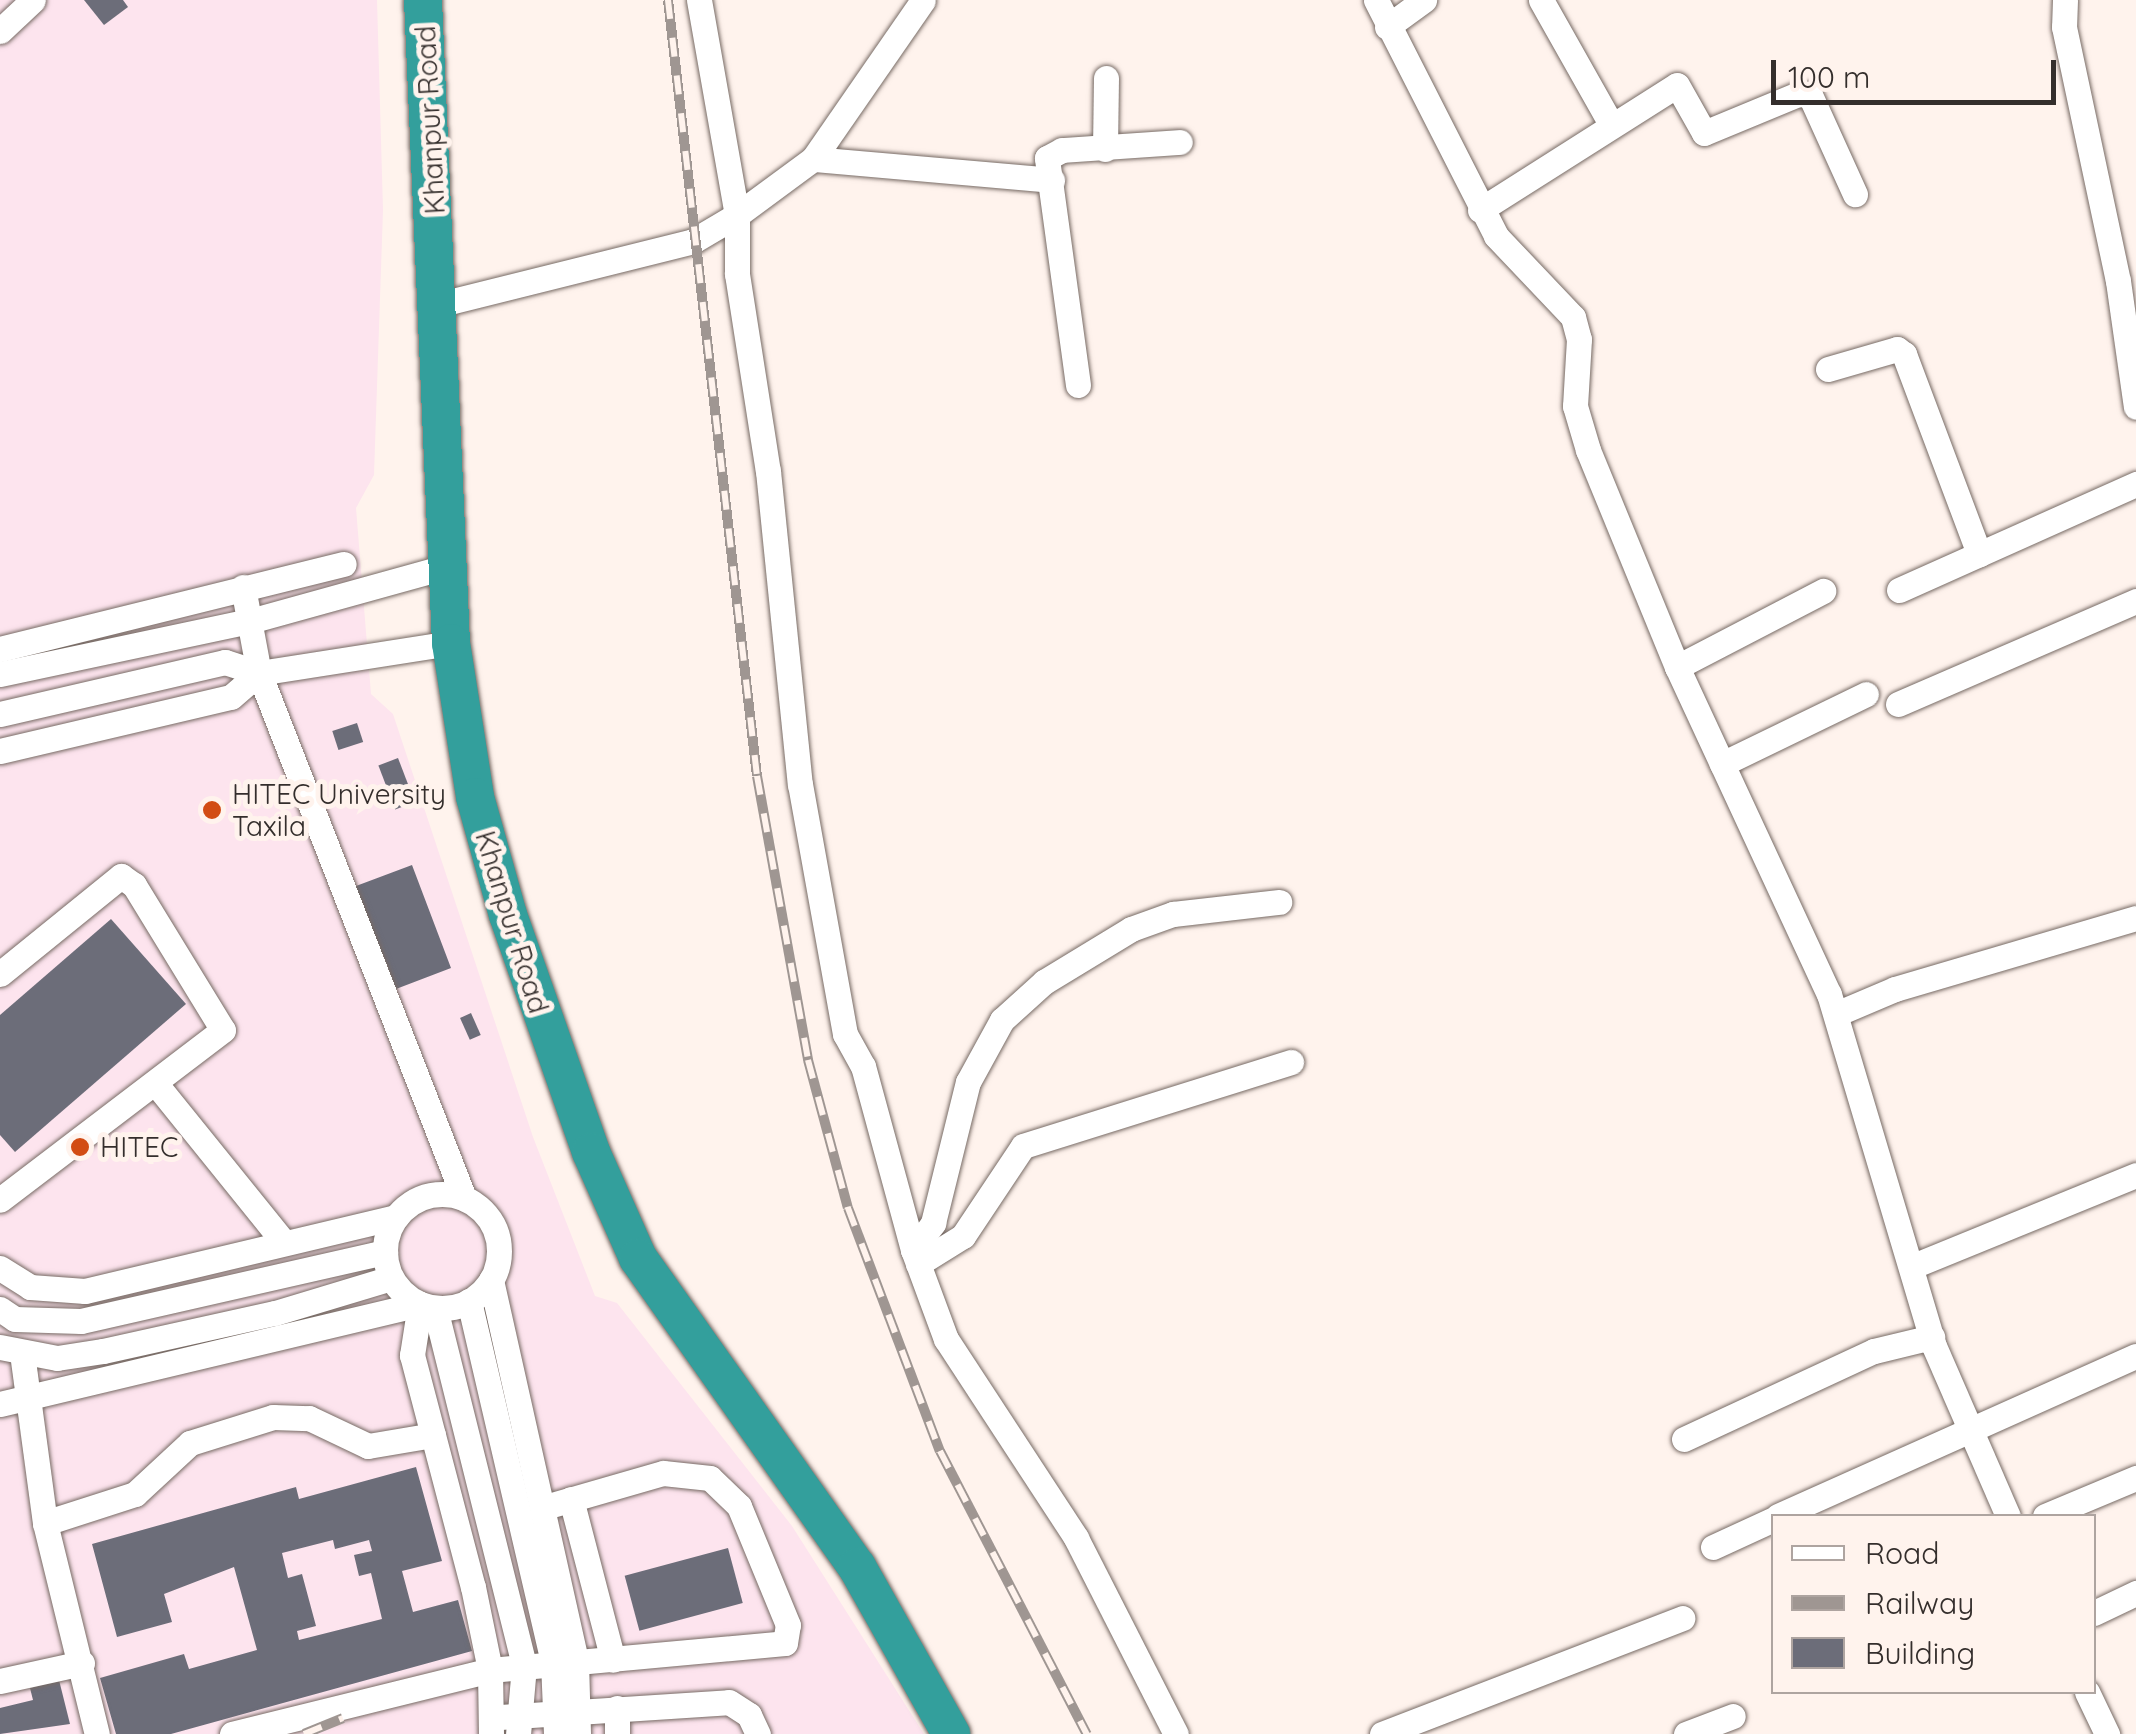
<!DOCTYPE html>
<html>
<head>
<meta charset="utf-8">
<style>
  body { margin:0 }
  #map { position:relative; width:2136px; height:1734px; overflow:hidden; background:#fff3ed; font-family:Quicksand,sans-serif }
  div>[style] { position:absolute }
  .education>* { inset:0; background:#fde4ee }
  .building>* { inset:0; background:#6c6d79; transform-origin:0 0 }
  .roads { filter:drop-shadow(0 0 2px #776a64) drop-shadow(0 0 2px #776a64) }
  .minor>* { height:25px; margin:-12.5px; padding:0 12.5px; transform-origin:12.5px; border-radius:12.5px; background:#fff }
  .minor>.ring { margin:-12.5px; padding:0; box-sizing:content-box; background:none; border:25px solid #fff; border-radius:50% }
  .highway>* { height:38px; margin:-19px; padding:0 19px; transform-origin:19px; border-radius:19px; background:#339f9c }
  .rail>* { height:10px; margin-top:-5px; transform-origin:0; background:repeating-linear-gradient(90deg,#fff3ed 0 19px,#9f9692 0 38px); box-sizing:border-box; border-block:2px solid #9f9692 }
  .dots>* { width:28px; height:28px; translate:-50% -50%; box-sizing:border-box; border:5px solid #fff3ed; border-radius:50% }
  span { translate:-50% -50%; white-space:nowrap; text-align:center; line-height:1.15; -webkit-text-stroke:10px #fff3ed; paint-order:stroke }
  .street-label { font-size:28px; color:#342e2c }
  .poi-label { font-size:28px; color:#342e2c }
  .left { translate:0 -50%; text-align:left }
  .legend { position:absolute; left:1771px; top:1514px; width:325px; height:180px; box-sizing:border-box; background:#fff3ed; border:2px solid #aea4a0; margin:0; padding:12px 18px; list-style:none; font-size:30px; color:#342e2c }
  .legend li { display:flex; align-items:center; gap:20px; height:50px }
  .legend b { width:50px; border:2px solid #aea4a0 }
  .scale { position:absolute; left:1771px; top:60px; width:285px; height:45px; box-sizing:border-box; border:5px solid #342e2c; border-top:0; padding-left:12px; font-size:30px; line-height:35px; white-space:nowrap; color:#342e2c; -webkit-text-stroke:8px #fff3ed; paint-order:stroke }
</style>
</head>
<body>
<div id="map">
  <div class="education">
    <div style="clip-path:polygon(0 0,377px 0,383px 210px,374px 475px,356px 508px,371px 694px,393px 714px,533px 1137px,595px 1296px,617px 1303px,792px 1526px,924px 1734px,0 1734px)"></div>
  </div>
  <div class="building">
    <div style="clip-path:polygon(84px 0,123px 0,128px 7px,104px 25px)"></div>
    <div style="left:357px;top:723px;width:20px;height:26px;rotate:72deg"></div>
    <div style="left:398px;top:758px;width:47px;height:21px;rotate:69deg"></div>
    <div style="clip-path:polygon(412px 865px,451px 968px,396px 989px,383px 955px,372px 960px,356px 886px)"></div>
    <div style="clip-path:polygon(111px 919px,186px 1004px,15px 1152px,0 1135px,0 1015px)"></div>
    <div style="left:471px;top:1013px;width:24px;height:12px;rotate:66deg"></div>
    <div style="clip-path:polygon(evenodd,416px 1467px,442px 1561px,402px 1571px,413px 1612px,458px 1600px,472px 1651px,171px 1734px,116px 1734px,100px 1678px,184px 1654px,189px 1669px,257px 1650px,234px 1567px,164px 1594px,172px 1622px,117px 1637px,92px 1544px,296px 1487px,299px 1499px,416px 1467px,333px 1540px,335px 1549px,369px 1540px,372px 1551px,354px 1555px,359px 1576px,371px 1573px,382px 1619px,299px 1640px,297px 1631px,316px 1626px,302px 1574px,288px 1578px,282px 1553px,333px 1540px)"></div>
    <div style="left:728px;top:1548px;width:57px;height:107px;rotate:75deg"></div>
    <div style="clip-path:polygon(59px 1680px,70px 1724px,0 1734px,0 1708px,33px 1700px,30px 1688px)"></div>
  </div>
  <div class="roads">
    <div class="minor">
      <div style="left:699px;top:0;width:218px;rotate:80deg"></div>
      <div style="left:737px;top:215px;width:59px;rotate:90deg"></div>
      <div style="left:737px;top:274px;width:199px;rotate:81.1deg"></div>
      <div style="left:768px;top:471px;width:315px;rotate:84.2deg"></div>
      <div style="left:800px;top:784px;width:254px;rotate:79.8deg"></div>
      <div style="left:845px;top:1034px;width:37px;rotate:61deg"></div>
      <div style="left:863px;top:1066px;width:191px;rotate:74.8deg"></div>
      <div style="left:913px;top:1250px;width:95px;rotate:69.7deg"></div>
      <div style="left:946px;top:1339px;width:238px;rotate:56.8deg"></div>
      <div style="left:1076px;top:1538px;width:220px;rotate:63deg"></div>
      <div style="left:1376px;top:0;width:265px;rotate:63deg"></div>
      <div style="left:1496px;top:236px;width:112px;rotate:46.5deg"></div>
      <div style="left:1573px;top:317px;width:23px;rotate:75deg"></div>
      <div style="left:1579px;top:339px;width:67px;rotate:93.4deg"></div>
      <div style="left:1575px;top:406px;width:46px;rotate:73.5deg"></div>
      <div style="left:1588px;top:450px;width:235px;rotate:67.7deg"></div>
      <div style="left:1677px;top:667px;width:361px;rotate:65.1deg"></div>
      <div style="left:1829px;top:994px;width:367px;rotate:73.4deg"></div>
      <div style="left:1934px;top:1346px;width:185px;rotate:66.5deg"></div>
      <div style="left:1541px;top:0;width:142px;rotate:60.6deg"></div>
      <div style="left:2065px;top:0;width:27px;rotate:92deg"></div>
      <div style="left:2064px;top:27px;width:260px;rotate:78deg"></div>
      <div style="left:2118px;top:281px;width:127px;rotate:81.9deg"></div>
      <div style="left:1387px;top:27px;width:46px;rotate:-36.1deg"></div>
      <div style="left:0;top:31px;width:45px;rotate:-43.2deg"></div>
      <div style="left:1105px;top:149px;width:71px;rotate:-89.2deg"></div>
      <div style="left:813px;top:159px;width:240px;rotate:5deg"></div>
      <div style="left:1480px;top:210px;width:233px;rotate:-32.4deg"></div>
      <div style="left:1677px;top:85px;width:55px;rotate:60.6deg"></div>
      <div style="left:1704px;top:133px;width:102px;rotate:-22.5deg"></div>
      <div style="left:1798px;top:94px;width:12px;rotate:5deg"></div>
      <div style="left:1810px;top:95px;width:109px;rotate:65.6deg"></div>
      <div style="left:441px;top:304px;width:260px;rotate:-14deg"></div>
      <div style="left:693px;top:241px;width:51px;rotate:-30.6deg"></div>
      <div style="left:737px;top:215px;width:94px;rotate:-36.4deg"></div>
      <div style="left:813px;top:159px;width:193px;rotate:-55.3deg"></div>
      <div style="left:1828px;top:369px;width:72px;rotate:-16.2deg"></div>
      <div style="left:1897px;top:349px;width:9px;rotate:36deg"></div>
      <div style="left:1904px;top:354px;width:214px;rotate:69.4deg"></div>
      <div style="left:1078px;top:385px;width:229px;rotate:-97.8deg"></div>
      <div style="left:1047px;top:158px;width:17px;rotate:-28deg"></div>
      <div style="left:1062px;top:150px;width:118px;rotate:-3.9deg"></div>
      <div style="left:243px;top:587px;width:87px;rotate:79.5deg"></div>
      <div style="left:259px;top:673px;width:564px;rotate:68.67deg"></div>
      <div style="left:1899px;top:590px;width:260px;rotate:-24.1deg"></div>
      <div style="left:0;top:649px;width:354px;rotate:-13.9deg"></div>
      <div style="left:1677px;top:667px;width:165px;rotate:-27.5deg"></div>
      <div style="left:0;top:674px;width:256px;rotate:-12deg"></div>
      <div style="left:250px;top:621px;width:205px;rotate:-15.5deg"></div>
      <div style="left:1898px;top:704px;width:259px;rotate:-23.4deg"></div>
      <div style="left:0;top:714px;width:231px;rotate:-13deg"></div>
      <div style="left:225px;top:662px;width:36px;rotate:18deg"></div>
      <div style="left:259px;top:673px;width:194px;rotate:-8.9deg"></div>
      <div style="left:0;top:751px;width:237px;rotate:-13.2deg"></div>
      <div style="left:231px;top:697px;width:37px;rotate:-41deg"></div>
      <div style="left:1722px;top:764px;width:160px;rotate:-25.9deg"></div>
      <div style="left:0;top:974px;width:156px;rotate:-39deg"></div>
      <div style="left:121px;top:876px;width:16px;rotate:35deg"></div>
      <div style="left:134px;top:885px;width:170px;rotate:58.5deg"></div>
      <div style="left:223px;top:1030px;width:280px;rotate:142.7deg"></div>
      <div style="left:1836px;top:1014px;width:64px;rotate:-23deg"></div>
      <div style="left:1895px;top:989px;width:251px;rotate:-16.4deg"></div>
      <div style="left:156px;top:1084px;width:201px;rotate:51.1deg"></div>
      <div class="ring" style="left:385px;top:1194px;width:89px;height:89px"></div>
      <div style="left:913px;top:1250px;width:34px;rotate:-53deg"></div>
      <div style="left:933px;top:1223px;width:145px;rotate:-76.1deg"></div>
      <div style="left:968px;top:1082px;width:71px;rotate:-61.3deg"></div>
      <div style="left:1002px;top:1020px;width:57px;rotate:-42.1deg"></div>
      <div style="left:1044px;top:982px;width:102px;rotate:-31.3deg"></div>
      <div style="left:1131px;top:929px;width:45px;rotate:-19.7deg"></div>
      <div style="left:1173px;top:914px;width:107px;rotate:-6.5deg"></div>
      <div style="left:918px;top:1264px;width:53px;rotate:-31.9deg"></div>
      <div style="left:963px;top:1236px;width:108px;rotate:-56.3deg"></div>
      <div style="left:1023px;top:1146px;width:281px;rotate:-17.4deg"></div>
      <div style="left:1913px;top:1266px;width:241px;rotate:-22.2deg"></div>
      <div style="left:0;top:1268px;width:36px;rotate:32deg"></div>
      <div style="left:30px;top:1287px;width:55px;rotate:4.2deg"></div>
      <div style="left:85px;top:1291px;width:320px;rotate:-13.4deg"></div>
      <div style="left:491px;top:1280px;width:390px;rotate:77.4deg"></div>
      <div style="left:576px;top:1661px;width:73px;rotate:88.4deg"></div>
      <div style="left:469px;top:1301px;width:371px;rotate:76.9deg"></div>
      <div style="left:553px;top:1662px;width:72px;rotate:87.6deg"></div>
      <div style="left:435px;top:1308px;width:369px;rotate:76deg"></div>
      <div style="left:524px;top:1666px;width:68px;rotate:95deg"></div>
      <div style="left:0;top:1309px;width:18px;rotate:34deg"></div>
      <div style="left:15px;top:1319px;width:66px;rotate:1.7deg"></div>
      <div style="left:81px;top:1321px;width:312px;rotate:-12.8deg"></div>
      <div style="left:0;top:1347px;width:58px;rotate:10.9deg"></div>
      <div style="left:57px;top:1358px;width:47px;rotate:-8.7deg"></div>
      <div style="left:103px;top:1351px;width:176px;rotate:-12.5deg"></div>
      <div style="left:275px;top:1313px;width:121px;rotate:-16.8deg"></div>
      <div style="left:22px;top:1353px;width:172px;rotate:82.3deg"></div>
      <div style="left:45px;top:1523px;width:217px;rotate:76.2deg"></div>
      <div style="left:0;top:1404px;width:432px;rotate:-13.4deg"></div>
      <div style="left:420px;top:1304px;width:52px;rotate:98.9deg"></div>
      <div style="left:412px;top:1355px;width:240px;rotate:75.3deg"></div>
      <div style="left:473px;top:1587px;width:85px;rotate:78.4deg"></div>
      <div style="left:490px;top:1670px;width:64px;rotate:89.1deg"></div>
      <div style="left:1684px;top:1439px;width:209px;rotate:-24.9deg"></div>
      <div style="left:1874px;top:1351px;width:60px;rotate:-13.6deg"></div>
      <div style="left:571px;top:1499px;width:166px;rotate:75.4deg"></div>
      <div style="left:1778px;top:1516px;width:392px;rotate:-24.1deg"></div>
      <div style="left:2045px;top:1516px;width:99px;rotate:-22.7deg"></div>
      <div style="left:45px;top:1523px;width:95px;rotate:-17.9deg"></div>
      <div style="left:135px;top:1494px;width:75px;rotate:-42.8deg"></div>
      <div style="left:190px;top:1443px;width:87px;rotate:-17.4deg"></div>
      <div style="left:273px;top:1417px;width:36px;rotate:2deg"></div>
      <div style="left:309px;top:1418px;width:65px;rotate:25.4deg"></div>
      <div style="left:368px;top:1446px;width:66px;rotate:-9.6deg"></div>
      <div style="left:1713px;top:1547px;width:67px;rotate:-24.7deg"></div>
      <div style="left:2094px;top:1613px;width:47px;rotate:-25.5deg"></div>
      <div style="left:0;top:1681px;width:84px;rotate:-12.4deg"></div>
      <div style="left:2087px;top:1692px;width:47px;rotate:64.5deg"></div>
      <div style="left:500px;top:1717px;width:229px;rotate:-3.7deg"></div>
      <div style="left:729px;top:1702px;width:24px;rotate:33deg"></div>
      <div style="left:749px;top:1715px;width:21px;rotate:65deg"></div>
      <div style="left:232px;top:1734px;width:266px;rotate:-13.9deg"></div>
      <div style="left:490px;top:1670px;width:296px;rotate:-5.2deg"></div>
      <div style="left:785px;top:1643px;width:18px;rotate:-81deg"></div>
      <div style="left:788px;top:1625px;width:129px;rotate:-112.4deg"></div>
      <div style="left:739px;top:1506px;width:40px;rotate:-136deg"></div>
      <div style="left:710px;top:1478px;width:47px;rotate:-173.9deg"></div>
      <div style="left:663px;top:1473px;width:123px;rotate:163.9deg"></div>
      <div style="left:617px;top:1734px;width:26px;rotate:-90deg"></div>
      <div style="left:1382px;top:1734px;width:322px;rotate:-21.1deg"></div>
      <div style="left:1686px;top:1734px;width:50px;rotate:-21deg"></div>
    </div>
    <div class="highway">
      <div style="left:423px;top:0;width:644px;rotate:87.51deg"></div>
      <div style="left:451px;top:643px;width:156px;rotate:81.1deg"></div>
      <div style="left:475px;top:797px;width:123px;rotate:74.4deg"></div>
      <div style="left:508px;top:915px;width:251px;rotate:70.7deg"></div>
      <div style="left:591px;top:1152px;width:116px;rotate:66.1deg"></div>
      <div style="left:638px;top:1258px;width:379px;rotate:54.7deg"></div>
      <div style="left:857px;top:1567px;width:192px;rotate:60.6deg"></div>
    </div>
  </div>
  <div class="rail">
    <div style="left:668px;top:0;width:781px;rotate:83.46deg"></div>
    <div style="left:757px;top:776px;width:289px;rotate:79.8deg"></div>
    <div style="left:808px;top:1060px;width:153px;rotate:74.9deg"></div>
    <div style="left:848px;top:1208px;width:260px;rotate:69.3deg"></div>
    <div style="left:940px;top:1451px;width:319px;rotate:62.6deg"></div>
    <div style="left:304px;top:1734px;width:42px;rotate:-22.3deg"></div>
  </div>
  <div class="dots">
    <div style="left:212px;top:810px;background:#d24c14"></div>
    <div style="left:80px;top:1147px;background:#d24c14"></div>
  </div>
  <div class="street-label">
    <span style="left:430px;top:120px;rotate:-93deg">Khanpur Road</span>
    <span style="left:512px;top:922px;rotate:73deg">Khanpur Road</span>
  </div>
  <div class="poi-label">
    <span class="left" style="left:232px;top:810px">HITEC University<br>Taxila</span>
    <span class="left" style="left:100px;top:1147px">HITEC</span>
  </div>
  <ul class="legend">
  <li><b style="height:12px;background:#fff"></b>Road</li>
  <li><b style="height:12px;background:#9f9692"></b>Railway</li>
  <li><b style="height:28px;background:#6c6d79"></b>Building</li>
  </ul>
  <div class="scale">100 m</div>
</div>
</body>
</html>
